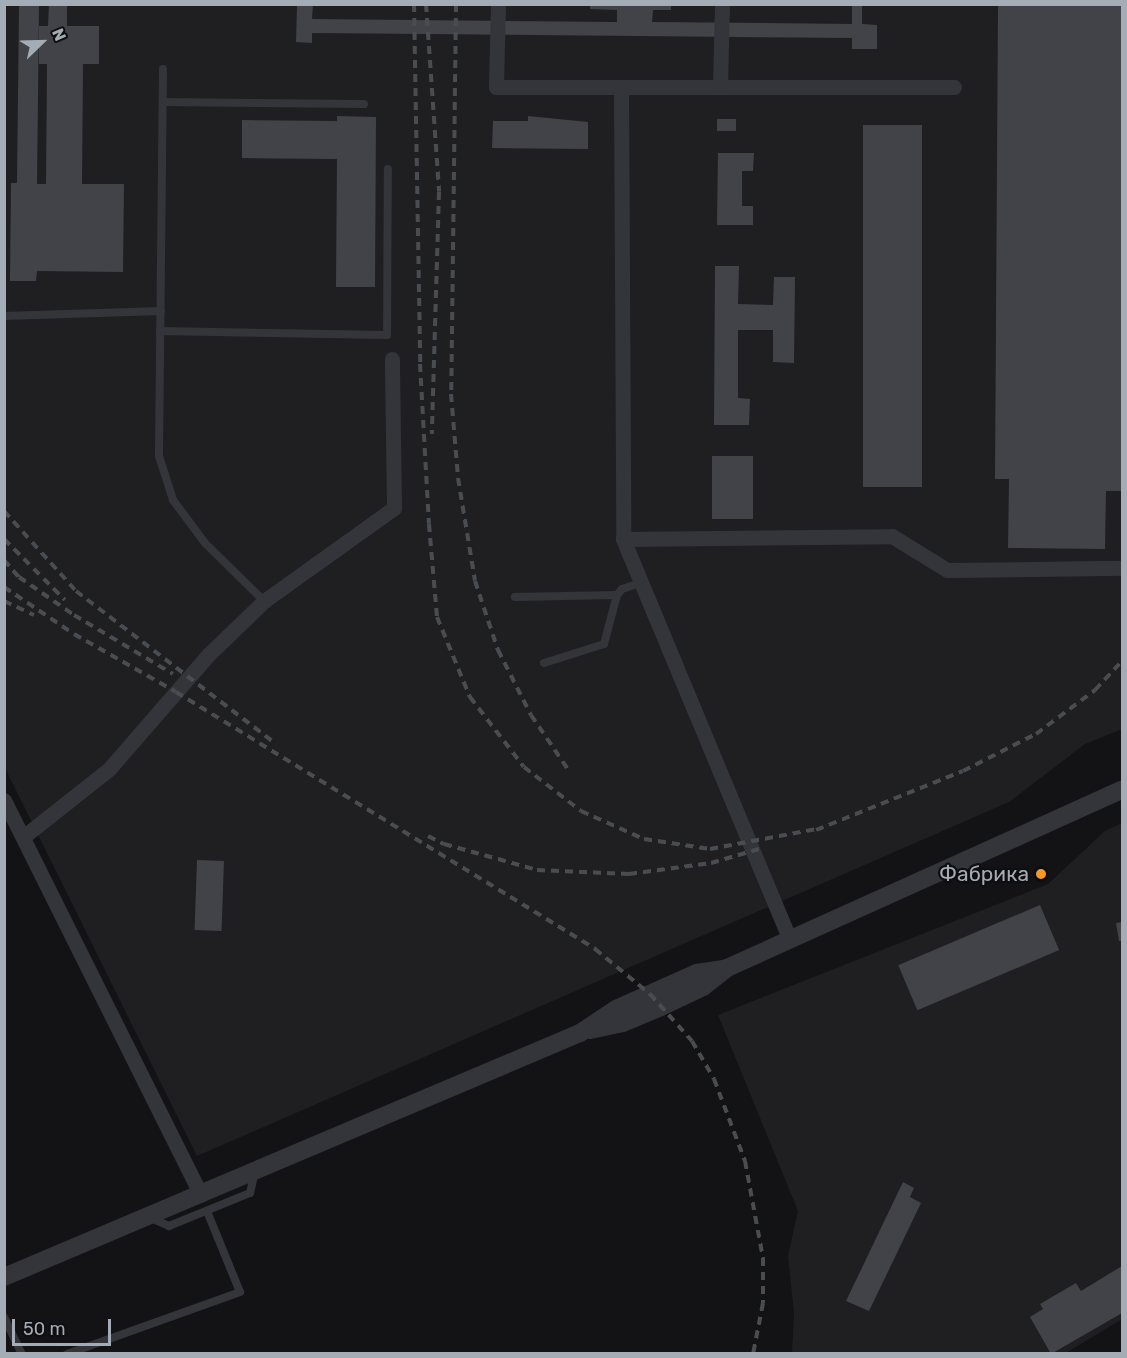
<!DOCTYPE html>
<html>
<head>
<meta charset="utf-8">
<style>
  body { margin:0 }
  #map { position:relative; width:1127px; height:1358px; overflow:hidden; background:#131315; font-family:Rubik,sans-serif }
  div>[style] { position:absolute }
  .built>* { inset:0; background:#1f1f22 }
  .building>* { inset:0; background:#424348; transform-origin:0 0 }
  .service>* { height:8px; margin:-4px; padding:0 4px; transform-origin:4px; border-radius:4px; background:#34353a }
  .minor>* { height:15px; margin:-7.5px; padding:0 7.5px; transform-origin:7.5px; border-radius:7.5px; background:#34353a }
  .tertiary>* { height:18px; margin:-9px; padding:0 9px; transform-origin:9px; border-radius:9px; background:#34353a }
  .rail>* { height:4px; margin-top:-2px; transform-origin:0; background:repeating-linear-gradient(90deg,#494c51 0 8px,transparent 0 14px) }
  .dots>* { width:16px; height:16px; translate:-50% -50%; box-sizing:border-box; border:3px solid #0e0e10; border-radius:50% }
  span { translate:-50% -50%; white-space:nowrap; text-align:center; line-height:1.15; -webkit-text-stroke:4.5px #0e0e10; paint-order:stroke }
  .poi-label { font-size:21px; color:#a4acb5 }
  .right { translate:-100% -50%; text-align:right }
  .frame { position:absolute; inset:0; border:6px solid #a4acb5; pointer-events:none }
  .north { position:absolute; left:12px; top:12px; width:60px; height:60px; -webkit-text-stroke:4px #0e0e10; paint-order:stroke; rotate:67deg; font-size:16px; font-weight:700; line-height:24px; text-align:center; color:#a4acb5 }
  .north::after { content:''; display:block; margin:auto; width:21px; height:27px; background:#a4acb5; clip-path:polygon(50% 0,100% 100%,50% 72%,0 100%) }
  .scale { position:absolute; left:12px; top:1319px; width:99px; height:27px; box-sizing:border-box; border:3px solid #a4acb5; border-top:0; padding-left:8px; font-size:18px; line-height:21px; white-space:nowrap; color:#a4acb5; -webkit-text-stroke:4px #0e0e10; paint-order:stroke }
</style>
</head>
<body>
<div id="map">
  <div class="built">
    <div style="clip-path:polygon(5px 5px,1122px 5px,1122px 729px,1085px 744px,1009px 802px,197px 1156px,5px 768px)"></div>
    <div style="clip-path:polygon(1122px 823px,1122px 1319px,1066px 1353px,792px 1353px,794px 1313px,788px 1256px,798px 1211px,718px 1015px,1048px 884px,1105px 831px)"></div>
  </div>
  <div class="building">
    <div style="clip-path:polygon(49px 4px,67px 4px,67px 26px,99px 26px,99px 64px,83px 64px,82px 184px,124px 184px,123px 272px,37px 271px,36px 281px,10px 281px,11px 183px,17px 183px,19px 5px,39px 5px,37px 184px,46px 184px,47px 64px,39px 64px,39px 26px,48px 26px)"></div>
    <div style="clip-path:polygon(313px 4px,312px 19px,617px 22px,617px 10px,590px 9px,590px 4px,671px 4px,671px 10px,653px 10px,652px 22px,852px 24px,852px 4px,862px 4px,862px 24px,877px 25px,877px 49px,852px 49px,852px 38px,312px 33px,312px 43px,296px 42px,297px 5px)"></div>
    <div style="clip-path:polygon(998px 4px,1122px 4px,1122px 491px,1106px 491px,1105px 549px,1008px 548px,1009px 479px,995px 479px)"></div>
    <div style="clip-path:polygon(337px 116px,376px 117px,375px 287px,336px 287px,337px 159px,242px 158px,242px 120px,337px 121px)"></div>
    <div style="clip-path:polygon(528px 116px,588px 122px,588px 149px,492px 148px,493px 121px,528px 121px)"></div>
    <div style="left:717px;top:119px;width:19px;height:12px"></div>
    <div style="left:863px;top:125px;width:59px;height:362px"></div>
    <div style="clip-path:polygon(718px 153px,754px 153px,753px 171px,742px 171px,742px 206px,753px 206px,753px 225px,717px 225px)"></div>
    <div style="clip-path:polygon(715px 266px,739px 266px,738px 304px,773px 305px,774px 277px,795px 277px,794px 363px,773px 362px,773px 330px,738px 330px,738px 398px,750px 399px,749px 425px,714px 425px)"></div>
    <div style="left:712px;top:456px;width:41px;height:63px"></div>
    <div style="left:197px;top:860px;width:27px;height:70px;rotate:2deg"></div>
    <div style="left:1040px;top:905px;width:49px;height:154px;rotate:67deg"></div>
    <div style="clip-path:polygon(1122px 922px,1122px 941px,1119px 941px,1116px 923px)"></div>
    <div style="clip-path:polygon(903px 1182px,914px 1188px,910px 1197px,921px 1203px,869px 1311px,846px 1301px)"></div>
    <div style="clip-path:polygon(1122px 1266px,1122px 1313px,1051px 1354px,1030px 1317px,1043px 1309px,1040px 1304px,1076px 1283px,1081px 1291px)"></div>
  </div>
  <div class="service">
    <div style="left:163px;top:69px;width:387px;rotate:90.6deg"></div>
    <div style="left:159px;top:456px;width:46px;rotate:72.3deg"></div>
    <div style="left:173px;top:500px;width:54px;rotate:53.3deg"></div>
    <div style="left:205px;top:543px;width:83px;rotate:44.5deg"></div>
    <div style="left:163px;top:102px;width:201px;rotate:0.6deg"></div>
    <div style="left:4px;top:316px;width:157px;rotate:-1.8deg"></div>
    <div style="left:160px;top:331px;width:227px;rotate:1deg"></div>
    <div style="left:387px;top:335px;width:166px;rotate:-89.7deg"></div>
    <div style="left:515px;top:597px;width:102px;rotate:-1.1deg"></div>
    <div style="left:544px;top:663px;width:63px;rotate:-17.6deg"></div>
    <div style="left:604px;top:644px;width:51px;rotate:-75.1deg"></div>
    <div style="left:617px;top:595px;width:8px;rotate:-50deg"></div>
    <div style="left:622px;top:589px;width:20px;rotate:-18deg"></div>
    <div style="left:151px;top:1218px;width:20px;rotate:24deg"></div>
    <div style="left:169px;top:1226px;width:87px;rotate:-22.2deg"></div>
    <div style="left:250px;top:1193px;width:22px;rotate:-77deg"></div>
    <div style="left:4px;top:1317px;width:41px;rotate:64.1deg"></div>
    <div style="left:67px;top:1354px;width:184px;rotate:-19.7deg"></div>
    <div style="left:240px;top:1292px;width:87px;rotate:-112.2deg"></div>
  </div>
  <div class="minor">
    <div style="left:498px;top:4px;width:83px;rotate:91.4deg"></div>
    <div style="left:496px;top:87px;width:458px"></div>
    <div style="left:621px;top:87px;width:452px;rotate:89.7deg"></div>
    <div style="left:623px;top:539px;width:434px;rotate:67.4deg"></div>
    <div style="left:720px;top:87px;width:83px;rotate:-88.6deg"></div>
    <div style="left:623px;top:539px;width:269px;rotate:-0.6deg"></div>
    <div style="left:892px;top:536px;width:65px;rotate:31.7deg"></div>
    <div style="left:947px;top:570px;width:175px;rotate:-0.7deg"></div>
    <div style="left:4px;top:800px;width:441px;rotate:63.5deg"></div>
    <div style="left:23px;top:837px;width:110px;rotate:-38.3deg"></div>
    <div style="left:109px;top:769px;width:152px;rotate:-49deg"></div>
    <div style="left:209px;top:654px;width:76px;rotate:-43.9deg"></div>
    <div style="left:264px;top:601px;width:160px;rotate:-35.6deg"></div>
    <div style="left:394px;top:508px;width:149px;rotate:-90.8deg"></div>
  </div>
  <div class="tertiary">
    <div style="left:590px;top:1030px;width:34px;rotate:-12deg"></div>
    <div style="left:623px;top:1023px;width:41px;rotate:-22.8deg"></div>
    <div style="left:661px;top:1007px;width:47px;rotate:-25.5deg"></div>
    <div style="left:703px;top:987px;width:31px;rotate:-38deg"></div>
    <div style="left:727px;top:968px;width:433px;rotate:-24.3deg"></div>
    <div style="left:4px;top:1277px;width:626px;rotate:-22.96deg"></div>
    <div style="left:580px;top:1033px;width:43px;rotate:-33.7deg"></div>
    <div style="left:616px;top:1009px;width:89px;rotate:-24deg"></div>
    <div style="left:697px;top:973px;width:30px;rotate:-9deg"></div>
  </div>
  <div class="rail">
    <div style="left:414px;top:4px;width:360px;rotate:89deg"></div>
    <div style="left:420px;top:364px;width:160px;rotate:86.8deg"></div>
    <div style="left:429px;top:524px;width:93px;rotate:85.1deg"></div>
    <div style="left:437px;top:617px;width:87px;rotate:67.6deg"></div>
    <div style="left:470px;top:697px;width:88px;rotate:52.4deg"></div>
    <div style="left:524px;top:767px;width:72px;rotate:37.7deg"></div>
    <div style="left:581px;top:811px;width:69px;rotate:24deg"></div>
    <div style="left:644px;top:839px;width:67px;rotate:8.6deg"></div>
    <div style="left:710px;top:849px;width:114px;rotate:-10.6deg"></div>
    <div style="left:426px;top:4px;width:188px;rotate:86deg"></div>
    <div style="left:439px;top:192px;width:242px;rotate:91.7deg"></div>
    <div style="left:456px;top:4px;width:390px;rotate:90.7deg"></div>
    <div style="left:451px;top:394px;width:84px;rotate:85.2deg"></div>
    <div style="left:458px;top:478px;width:104px;rotate:80.6deg"></div>
    <div style="left:475px;top:581px;width:73px;rotate:71.6deg"></div>
    <div style="left:498px;top:650px;width:73px;rotate:63.1deg"></div>
    <div style="left:531px;top:715px;width:68px;rotate:55.8deg"></div>
    <div style="left:4px;top:511px;width:108px;rotate:48deg"></div>
    <div style="left:76px;top:591px;width:252px;rotate:37.4deg"></div>
    <div style="left:4px;top:539px;width:86px;rotate:45deg"></div>
    <div style="left:4px;top:560px;width:23px;rotate:49deg"></div>
    <div style="left:19px;top:577px;width:67px;rotate:34.6deg"></div>
    <div style="left:74px;top:615px;width:115px;rotate:30.8deg"></div>
    <div style="left:4px;top:587px;width:84px;rotate:33.9deg"></div>
    <div style="left:74px;top:634px;width:117px;rotate:29.6deg"></div>
    <div style="left:176px;top:692px;width:492px;rotate:31.5deg"></div>
    <div style="left:595px;top:949px;width:71px;rotate:39.3deg"></div>
    <div style="left:650px;top:994px;width:63px;rotate:48.2deg"></div>
    <div style="left:692px;top:1041px;width:44px;rotate:59.9deg"></div>
    <div style="left:714px;top:1079px;width:88px;rotate:69.3deg"></div>
    <div style="left:745px;top:1161px;width:99px;rotate:79.5deg"></div>
    <div style="left:763px;top:1258px;width:45px;rotate:90deg"></div>
    <div style="left:763px;top:1303px;width:52px;rotate:101.1deg"></div>
    <div style="left:4px;top:601px;width:33px;rotate:25deg"></div>
    <div style="left:816px;top:830px;width:158px;rotate:-21.9deg"></div>
    <div style="left:963px;top:771px;width:82px;rotate:-26.9deg"></div>
    <div style="left:1036px;top:734px;width:74px;rotate:-36.7deg"></div>
    <div style="left:1095px;top:690px;width:40px;rotate:-47deg"></div>
    <div style="left:428px;top:836px;width:18px;rotate:27deg"></div>
    <div style="left:444px;top:844px;width:97px;rotate:15.6deg"></div>
    <div style="left:537px;top:870px;width:92px;rotate:2.5deg"></div>
    <div style="left:629px;top:874px;width:83px;rotate:-7.6deg"></div>
    <div style="left:711px;top:863px;width:50px;rotate:-16.3deg"></div>
  </div>
  <div class="dots">
    <div style="left:1041px;top:874px;background:#f6972a"></div>
  </div>
  <div class="poi-label">
    <span class="right" style="left:1029px;top:874px">Фабрика</span>
  </div>
  <div class="frame"></div>
  <div class="north">N</div>
  <div class="scale">50 m</div>
</div>
</body>
</html>
